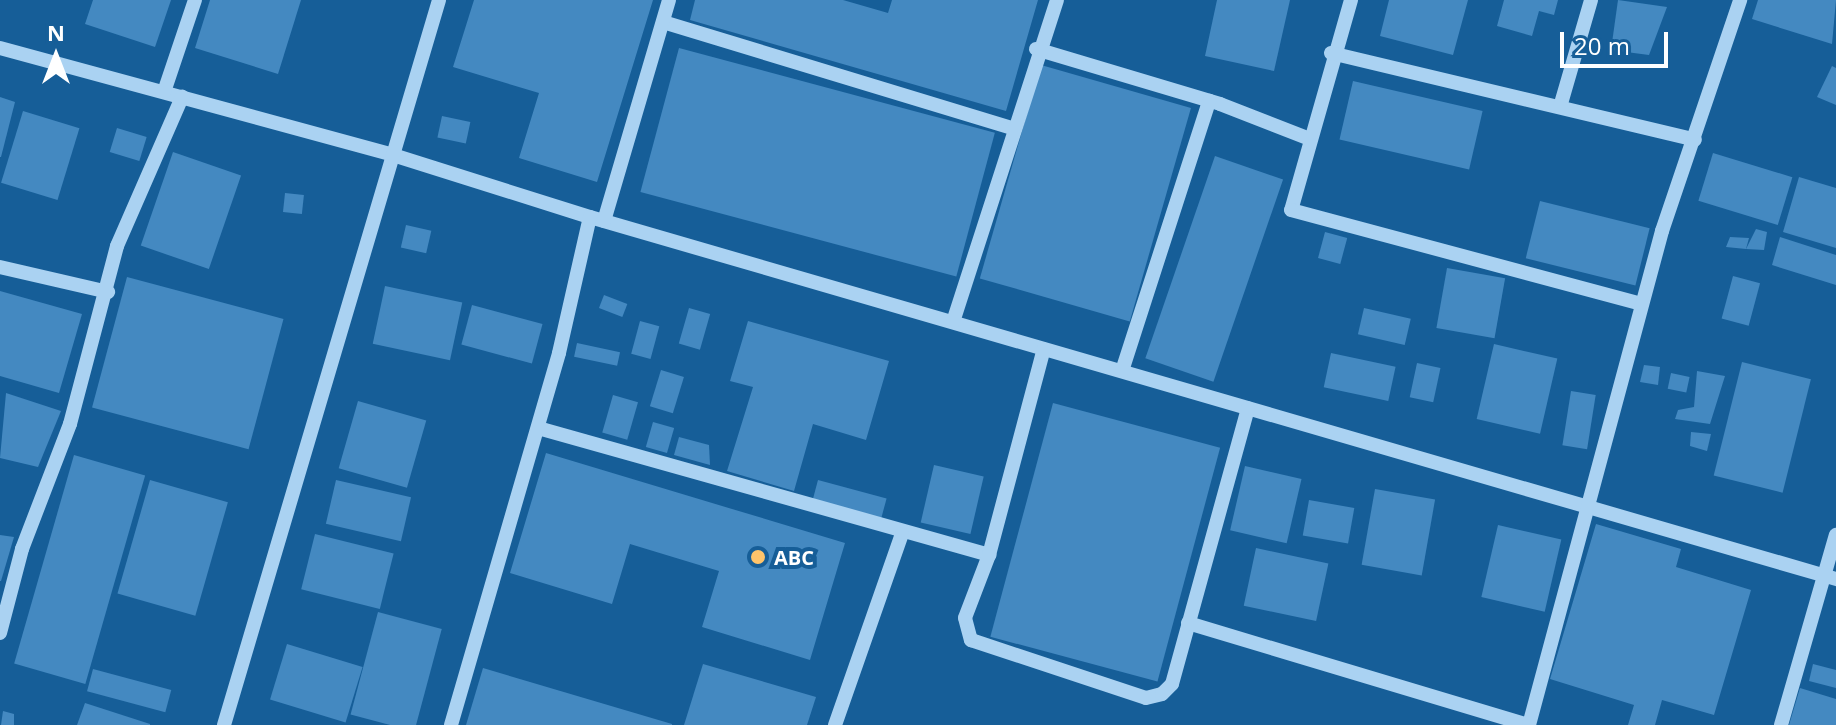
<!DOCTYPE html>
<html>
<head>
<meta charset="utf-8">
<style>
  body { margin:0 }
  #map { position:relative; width:1836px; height:725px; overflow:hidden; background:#165e98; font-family:"Open Sans",sans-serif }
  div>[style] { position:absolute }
  .building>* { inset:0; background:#4489c1; transform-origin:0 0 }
  .minor>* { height:14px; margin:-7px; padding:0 7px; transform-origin:7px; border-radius:7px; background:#aad2f2 }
  .dots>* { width:22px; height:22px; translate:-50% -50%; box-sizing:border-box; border:4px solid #165e98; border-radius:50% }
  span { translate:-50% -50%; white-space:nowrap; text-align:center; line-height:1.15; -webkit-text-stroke:8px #165e98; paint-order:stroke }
  .poi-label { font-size:20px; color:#fff; font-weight:700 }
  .left { translate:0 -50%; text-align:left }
  .north { position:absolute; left:16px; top:16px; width:80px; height:80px; -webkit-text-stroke:6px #165e98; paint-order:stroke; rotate:0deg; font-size:22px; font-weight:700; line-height:32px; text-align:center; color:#fff }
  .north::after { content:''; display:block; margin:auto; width:28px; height:36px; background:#fff; clip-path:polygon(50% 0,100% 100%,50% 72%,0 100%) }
  .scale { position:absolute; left:1560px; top:32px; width:108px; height:36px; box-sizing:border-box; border:4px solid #fff; border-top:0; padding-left:10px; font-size:24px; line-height:28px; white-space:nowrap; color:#fff; -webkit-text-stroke:6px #165e98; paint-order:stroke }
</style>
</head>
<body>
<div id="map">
  <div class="building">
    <div style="clip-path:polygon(93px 0,171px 0,155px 47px,85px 24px)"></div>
    <div style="clip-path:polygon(210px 0,301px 0,278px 74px,195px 48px)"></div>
    <div style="clip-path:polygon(474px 0,653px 0,597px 182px,519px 158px,539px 93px,453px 67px)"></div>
    <div style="clip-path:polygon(695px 0,843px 0,888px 13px,892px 0,1038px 0,1006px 111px,690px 20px)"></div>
    <div style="clip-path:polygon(1217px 0,1290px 0,1274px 71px,1205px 56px)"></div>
    <div style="clip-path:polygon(1389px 0,1468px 0,1453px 55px,1380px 36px)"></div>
    <div style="clip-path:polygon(1504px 0,1558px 0,1554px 15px,1539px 11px,1532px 36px,1497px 26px)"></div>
    <div style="clip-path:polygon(1618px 0,1667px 7px,1649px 55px,1611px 50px)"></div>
    <div style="clip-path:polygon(1758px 0,1836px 0,1832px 44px,1752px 19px)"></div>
    <div style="left:679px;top:48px;width:327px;height:149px;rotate:15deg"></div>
    <div style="left:1041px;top:65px;width:156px;height:222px;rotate:16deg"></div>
    <div style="clip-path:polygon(1832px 66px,1836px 68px,1836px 105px,1817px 97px)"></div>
    <div style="left:1353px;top:81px;width:133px;height:60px;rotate:13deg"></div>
    <div style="clip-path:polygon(0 97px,15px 102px,1px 157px,0 157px)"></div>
    <div style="left:23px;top:111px;width:59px;height:75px;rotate:17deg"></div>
    <div style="left:442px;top:116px;width:29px;height:22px;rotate:12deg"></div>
    <div style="left:117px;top:128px;width:31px;height:25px;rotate:17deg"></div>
    <div style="left:173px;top:152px;width:72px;height:99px;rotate:19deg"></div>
    <div style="left:1713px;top:153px;width:83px;height:50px;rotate:17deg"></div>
    <div style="left:1215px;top:156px;width:72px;height:214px;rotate:19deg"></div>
    <div style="clip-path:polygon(1799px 177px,1836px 188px,1836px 248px,1783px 232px)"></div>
    <div style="left:285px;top:193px;width:19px;height:19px;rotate:6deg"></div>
    <div style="left:1540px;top:201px;width:113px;height:59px;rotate:14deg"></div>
    <div style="left:406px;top:225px;width:26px;height:23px;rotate:13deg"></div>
    <div style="clip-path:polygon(1756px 229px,1767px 232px,1764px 250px,1746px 249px)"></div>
    <div style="left:1325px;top:232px;width:23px;height:27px;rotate:15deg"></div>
    <div style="clip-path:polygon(1730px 237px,1749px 238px,1746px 249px,1726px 247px)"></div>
    <div style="clip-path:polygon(1780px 237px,1836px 255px,1836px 285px,1772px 265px)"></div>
    <div style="left:1447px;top:268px;width:59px;height:61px;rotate:10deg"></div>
    <div style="left:1733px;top:276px;width:28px;height:44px;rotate:15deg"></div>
    <div style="left:127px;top:277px;width:162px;height:135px;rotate:15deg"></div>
    <div style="left:385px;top:286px;width:79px;height:59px;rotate:12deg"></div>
    <div style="clip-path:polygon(0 291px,82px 314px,59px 393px,0 376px)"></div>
    <div style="left:604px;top:295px;width:25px;height:14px;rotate:21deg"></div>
    <div style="left:472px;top:305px;width:73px;height:41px;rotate:15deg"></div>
    <div style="left:689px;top:308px;width:22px;height:37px;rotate:16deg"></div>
    <div style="left:1364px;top:308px;width:48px;height:27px;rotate:13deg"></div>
    <div style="left:640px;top:321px;width:20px;height:34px;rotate:15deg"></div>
    <div style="clip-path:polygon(748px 321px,889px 361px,866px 440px,813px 424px,794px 491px,727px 471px,753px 387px,730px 381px)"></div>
    <div style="left:577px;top:343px;width:44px;height:14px;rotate:12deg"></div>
    <div style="left:1494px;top:344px;width:65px;height:77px;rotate:13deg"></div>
    <div style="left:1331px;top:353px;width:66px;height:35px;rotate:12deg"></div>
    <div style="left:1742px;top:362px;width:71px;height:117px;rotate:14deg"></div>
    <div style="left:1417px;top:363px;width:24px;height:35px;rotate:12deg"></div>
    <div style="clip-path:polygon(1644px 365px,1660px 367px,1658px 385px,1640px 382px)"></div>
    <div style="left:661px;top:370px;width:24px;height:38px;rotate:17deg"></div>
    <div style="clip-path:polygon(1697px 371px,1725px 376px,1710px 424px,1675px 419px,1678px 410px,1694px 407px)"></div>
    <div style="left:1671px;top:373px;width:19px;height:16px;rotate:12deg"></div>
    <div style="left:1571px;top:391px;width:25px;height:55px;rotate:9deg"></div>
    <div style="clip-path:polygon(6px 393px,61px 411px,38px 467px,0 458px)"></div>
    <div style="left:613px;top:395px;width:26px;height:39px;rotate:16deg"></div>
    <div style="left:358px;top:401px;width:71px;height:70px;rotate:16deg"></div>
    <div style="left:1053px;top:403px;width:173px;height:242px;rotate:15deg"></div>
    <div style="left:653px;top:422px;width:22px;height:26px;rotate:16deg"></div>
    <div style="clip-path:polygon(1691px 432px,1711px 434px,1707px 451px,1690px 446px)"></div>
    <div style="clip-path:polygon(679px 437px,709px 445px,710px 465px,674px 455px)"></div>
    <div style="clip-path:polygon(546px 453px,845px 543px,810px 660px,702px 627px,719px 571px,630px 544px,612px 604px,510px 573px)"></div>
    <div style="left:74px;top:455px;width:74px;height:217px;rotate:16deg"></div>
    <div style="left:934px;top:465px;width:51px;height:59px;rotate:13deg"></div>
    <div style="left:1245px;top:466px;width:58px;height:66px;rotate:13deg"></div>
    <div style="left:150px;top:480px;width:81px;height:118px;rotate:16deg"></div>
    <div style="left:336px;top:480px;width:77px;height:45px;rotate:13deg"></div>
    <div style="left:818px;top:480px;width:71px;height:24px;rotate:15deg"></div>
    <div style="left:1375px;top:489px;width:61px;height:77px;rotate:10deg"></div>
    <div style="left:1309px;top:500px;width:46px;height:36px;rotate:10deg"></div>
    <div style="clip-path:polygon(1596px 524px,1681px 549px,1676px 567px,1751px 590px,1714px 715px,1662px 700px,1655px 725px,1628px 725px,1634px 705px,1550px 679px)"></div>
    <div style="left:1498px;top:525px;width:65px;height:74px;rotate:13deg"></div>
    <div style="left:315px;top:534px;width:81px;height:57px;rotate:14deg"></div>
    <div style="clip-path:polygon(0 535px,14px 537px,1px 581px,0 581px)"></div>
    <div style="left:1256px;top:548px;width:74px;height:59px;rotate:12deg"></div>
    <div style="left:378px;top:612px;width:66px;height:106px;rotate:15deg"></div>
    <div style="left:287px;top:644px;width:79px;height:58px;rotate:17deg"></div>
    <div style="clip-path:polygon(703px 664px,816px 697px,807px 725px,684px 725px)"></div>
    <div style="clip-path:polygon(1813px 664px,1836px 670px,1836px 688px,1809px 681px)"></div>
    <div style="clip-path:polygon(483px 668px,672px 724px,672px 725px,466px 725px)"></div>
    <div style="left:93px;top:669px;width:81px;height:23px;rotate:15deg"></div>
    <div style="clip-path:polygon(1800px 688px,1836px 699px,1836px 725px,1789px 725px)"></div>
    <div style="clip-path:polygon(85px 703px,150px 724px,150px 725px,77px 725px)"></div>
    <div style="clip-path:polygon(3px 711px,14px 714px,14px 725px,1px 725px)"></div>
  </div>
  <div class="minor">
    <div style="left:1351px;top:0;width:218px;rotate:105.9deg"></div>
    <div style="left:1291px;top:210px;width:363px;rotate:15deg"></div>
    <div style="left:663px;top:22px;width:365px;rotate:16.9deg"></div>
    <div style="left:0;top:48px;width:407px;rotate:15.2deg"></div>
    <div style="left:393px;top:155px;width:207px;rotate:17.5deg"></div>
    <div style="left:590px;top:217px;width:1298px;rotate:16.2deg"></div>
    <div style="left:1036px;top:49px;width:192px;rotate:16.6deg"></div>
    <div style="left:1220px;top:104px;width:93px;rotate:21.3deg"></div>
    <div style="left:1331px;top:53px;width:374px;rotate:13.4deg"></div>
    <div style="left:164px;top:92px;width:97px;rotate:-71.4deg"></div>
    <div style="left:1560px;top:107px;width:111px;rotate:-73.8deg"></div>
    <div style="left:604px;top:221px;width:230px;rotate:-73.6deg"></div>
    <div style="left:0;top:267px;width:111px;rotate:13deg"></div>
    <div style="left:953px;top:322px;width:338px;rotate:-72.1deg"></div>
    <div style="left:1122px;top:371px;width:284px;rotate:-72.1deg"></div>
    <div style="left:538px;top:428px;width:469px;rotate:15.7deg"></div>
    <div style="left:989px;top:555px;width:213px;rotate:-75.1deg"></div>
    <div style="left:989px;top:555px;width:67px;rotate:110.9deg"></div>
    <div style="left:965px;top:618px;width:23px;rotate:75deg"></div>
    <div style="left:971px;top:640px;width:184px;rotate:18.3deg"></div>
    <div style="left:1146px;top:698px;width:16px;rotate:-14deg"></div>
    <div style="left:1162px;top:694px;width:14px;rotate:-45deg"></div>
    <div style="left:1172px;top:684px;width:286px;rotate:-74.6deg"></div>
    <div style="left:1188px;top:623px;width:354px;rotate:16.7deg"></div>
    <div style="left:0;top:633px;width:87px;rotate:-75.3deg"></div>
    <div style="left:22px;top:549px;width:134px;rotate:-69deg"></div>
    <div style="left:70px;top:424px;width:184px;rotate:-75.2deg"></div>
    <div style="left:117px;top:246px;width:163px;rotate:-66.4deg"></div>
    <div style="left:224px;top:725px;width:756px;rotate:-73.48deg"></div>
    <div style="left:451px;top:725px;width:387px;rotate:-73.8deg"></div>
    <div style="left:559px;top:353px;width:139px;rotate:-77.2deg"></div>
    <div style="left:835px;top:725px;width:202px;rotate:-70.7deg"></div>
    <div style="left:1529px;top:725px;width:512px;rotate:-74.93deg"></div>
    <div style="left:1662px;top:231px;width:244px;rotate:-71.3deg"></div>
    <div style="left:1781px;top:725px;width:198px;rotate:-73.9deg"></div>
  </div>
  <div class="dots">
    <div style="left:758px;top:557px;background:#ffc46b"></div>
  </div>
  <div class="poi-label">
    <span class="left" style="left:774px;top:557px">ABC</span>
  </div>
  <div class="north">N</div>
  <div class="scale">20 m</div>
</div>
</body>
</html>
